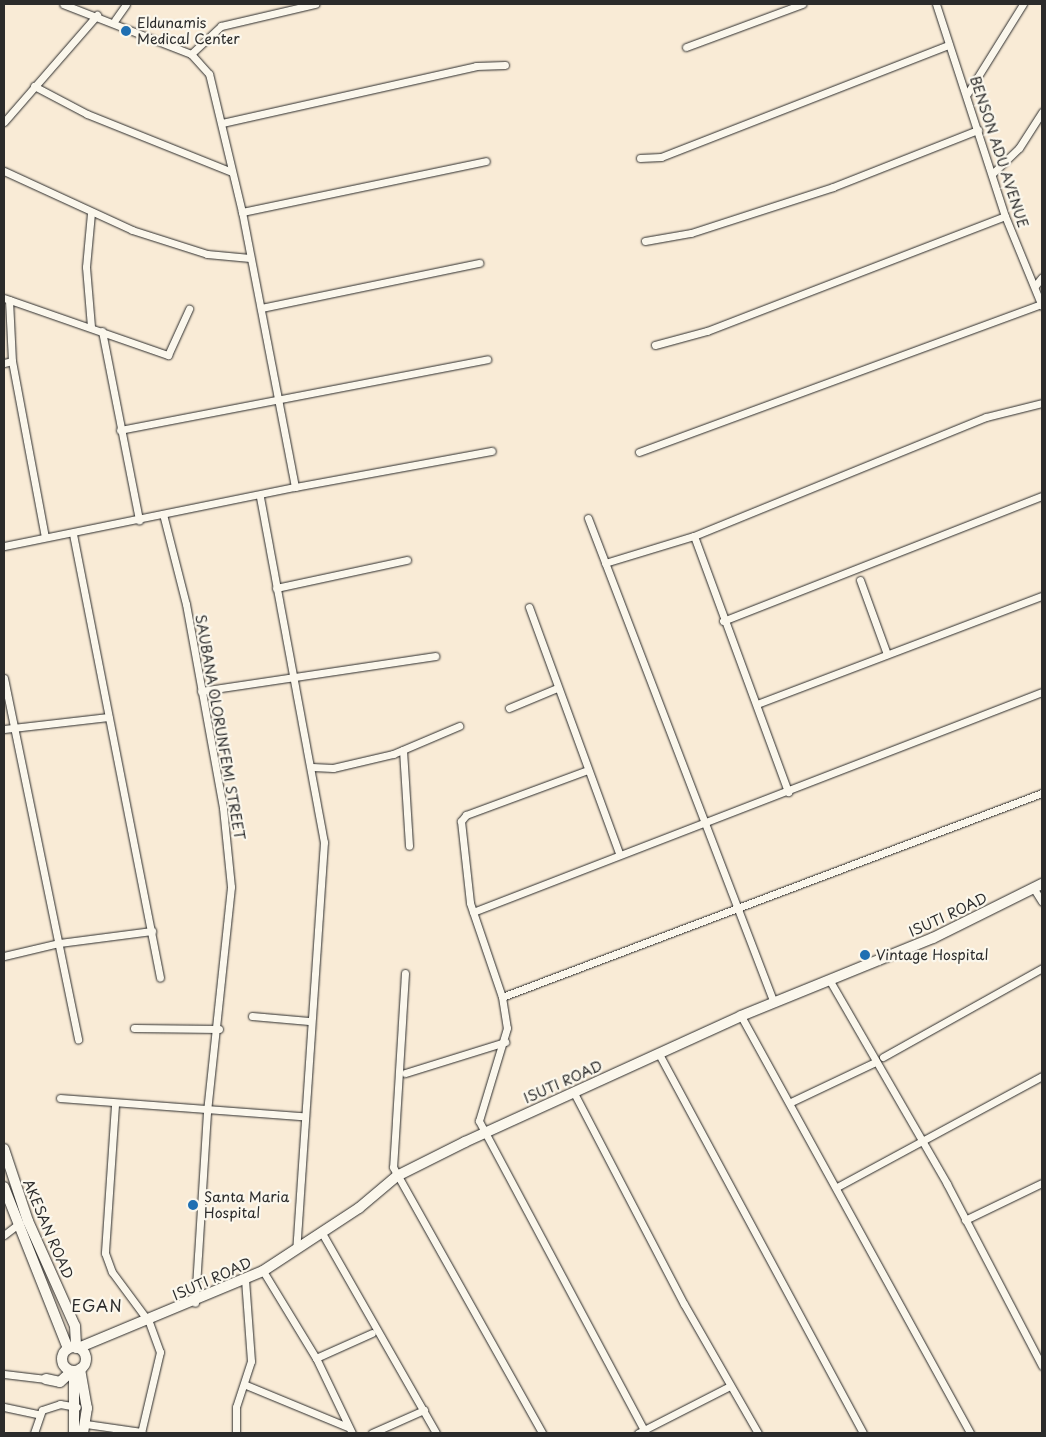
<!DOCTYPE html>
<html>
<head>
<meta charset="utf-8">
<style>
  body { margin:0 }
  #map { position:relative; width:1046px; height:1437px; overflow:hidden; background:#f9ebd6; font-family:"Playpen Sans",sans-serif }
  div>[style] { position:absolute }
  .roads { filter:drop-shadow(0 0 1px #2b2b2b) drop-shadow(0 0 1px #2b2b2b) }
  .street>* { height:7px; margin:-3.5px; padding:0 3.5px; transform-origin:3.5px; border-radius:3.5px; background:#fbf7ec }
  .secondary>* { height:10px; margin:-5px; padding:0 5px; transform-origin:5px; border-radius:5px; background:#fbf7ec }
  .secondary>.ring { margin:-5px; padding:0; box-sizing:content-box; background:none; border:10px solid #fbf7ec; border-radius:50% }
  .dots>* { width:14px; height:14px; translate:-50% -50%; box-sizing:border-box; border:2px solid #fbf7ec; border-radius:50% }
  span { translate:-50% -50%; white-space:nowrap; text-align:center; line-height:1.15; -webkit-text-stroke:4.5px #fbf7ec; paint-order:stroke }
  .poi-label { font-size:14px; color:#2b2b2b }
  .left { translate:0 -50%; text-align:left }
  .street-label { font-size:14px; color:#2b2b2b }
  .quarter-label { font-size:16px; color:#2b2b2b; letter-spacing:1px }
  .frame { position:absolute; inset:0; border:5px solid #2b2b2b; pointer-events:none }
</style>
</head>
<body>
<div id="map">
  <div class="roads">
    <div class="street">
      <div style="left:936px;top:4px;width:223px;rotate:72deg"></div>
      <div style="left:1005px;top:216px;width:97px;rotate:67.7deg"></div>
      <div style="left:115px;top:20px;width:19px;rotate:-55deg"></div>
      <div style="left:686px;top:47px;width:124px;rotate:-20.3deg"></div>
      <div style="left:191px;top:54px;width:41px;rotate:-43deg"></div>
      <div style="left:221px;top:26px;width:97px;rotate:-13.2deg"></div>
      <div style="left:34px;top:86px;width:60px;rotate:27.8deg"></div>
      <div style="left:87px;top:114px;width:156px;rotate:21.8deg"></div>
      <div style="left:967px;top:94px;width:106px;rotate:-58.1deg"></div>
      <div style="left:4px;top:122px;width:142px;rotate:-49deg"></div>
      <div style="left:222px;top:123px;width:260px;rotate:-12.6deg"></div>
      <div style="left:476px;top:66px;width:29px;rotate:-2deg"></div>
      <div style="left:640px;top:158px;width:21px;rotate:-3deg"></div>
      <div style="left:661px;top:157px;width:309px;rotate:-21.3deg"></div>
      <div style="left:4px;top:171px;width:141px;rotate:24.7deg"></div>
      <div style="left:132px;top:230px;width:79px;rotate:17.7deg"></div>
      <div style="left:207px;top:254px;width:43px;rotate:5.3deg"></div>
      <div style="left:993px;top:173px;width:36px;rotate:-44deg"></div>
      <div style="left:1019px;top:148px;width:43px;rotate:-57.4deg"></div>
      <div style="left:242px;top:212px;width:249px;rotate:-11.8deg"></div>
      <div style="left:91px;top:213px;width:54px;rotate:95.3deg"></div>
      <div style="left:86px;top:267px;width:60px;rotate:85.2deg"></div>
      <div style="left:645px;top:241px;width:47px;rotate:-9.9deg"></div>
      <div style="left:691px;top:233px;width:149px;rotate:-17.9deg"></div>
      <div style="left:833px;top:187px;width:156px;rotate:-21.5deg"></div>
      <div style="left:1035px;top:286px;width:11px;rotate:-52deg"></div>
      <div style="left:4px;top:298px;width:174px;rotate:19.2deg"></div>
      <div style="left:168px;top:355px;width:51px;rotate:-65.5deg"></div>
      <div style="left:9px;top:300px;width:61px;rotate:87.2deg"></div>
      <div style="left:12px;top:361px;width:179px;rotate:79.4deg"></div>
      <div style="left:261px;top:308px;width:223px;rotate:-11.7deg"></div>
      <div style="left:102px;top:331px;width:193px;rotate:78.9deg"></div>
      <div style="left:655px;top:345px;width:54px;rotate:-15.1deg"></div>
      <div style="left:707px;top:331px;width:319px;rotate:-21.1deg"></div>
      <div style="left:4px;top:363px;width:8px;rotate:-14deg"></div>
      <div style="left:120px;top:430px;width:374px;rotate:-10.9deg"></div>
      <div style="left:639px;top:452px;width:428px;rotate:-20.2deg"></div>
      <div style="left:295px;top:487px;width:200px;rotate:-10.4deg"></div>
      <div style="left:260px;top:497px;width:351px;rotate:79.5deg"></div>
      <div style="left:324px;top:842px;width:408px;rotate:93.9deg"></div>
      <div style="left:163px;top:514px;width:93px;rotate:75.7deg"></div>
      <div style="left:186px;top:604px;width:207px;rotate:79.7deg"></div>
      <div style="left:223px;top:808px;width:79px;rotate:84.2deg"></div>
      <div style="left:231px;top:887px;width:226px;rotate:96.1deg"></div>
      <div style="left:207px;top:1112px;width:191px;rotate:93.6deg"></div>
      <div style="left:588px;top:518px;width:519px;rotate:69.02deg"></div>
      <div style="left:73px;top:534px;width:452px;rotate:78.9deg"></div>
      <div style="left:694px;top:536px;width:273px;rotate:69.8deg"></div>
      <div style="left:4px;top:546px;width:297px;rotate:-11.5deg"></div>
      <div style="left:295px;top:487px;width:280px;rotate:-100.9deg"></div>
      <div style="left:242px;top:212px;width:142px;rotate:-103.4deg"></div>
      <div style="left:209px;top:74px;width:27px;rotate:-132deg"></div>
      <div style="left:191px;top:54px;width:137px;rotate:-158.7deg"></div>
      <div style="left:605px;top:563px;width:93px;rotate:-16.9deg"></div>
      <div style="left:694px;top:536px;width:315px;rotate:-22.2deg"></div>
      <div style="left:986px;top:417px;width:58px;rotate:-14deg"></div>
      <div style="left:860px;top:580px;width:79px;rotate:70deg"></div>
      <div style="left:276px;top:588px;width:134px;rotate:-12.1deg"></div>
      <div style="left:529px;top:607px;width:262px;rotate:69.9deg"></div>
      <div style="left:723px;top:621px;width:343px;rotate:-21.4deg"></div>
      <div style="left:4px;top:678px;width:369px;rotate:78.4deg"></div>
      <div style="left:201px;top:691px;width:237px;rotate:-8.5deg"></div>
      <div style="left:757px;top:704px;width:305px;rotate:-20.8deg"></div>
      <div style="left:509px;top:708px;width:52px;rotate:-22.6deg"></div>
      <div style="left:4px;top:729px;width:105px;rotate:-6.6deg"></div>
      <div style="left:403px;top:750px;width:96px;rotate:86.4deg"></div>
      <div style="left:312px;top:767px;width:21px;rotate:3deg"></div>
      <div style="left:333px;top:768px;width:62px;rotate:-13.1deg"></div>
      <div style="left:393px;top:754px;width:72px;rotate:-23deg"></div>
      <div style="left:585px;top:771px;width:127px;rotate:159.7deg"></div>
      <div style="left:466px;top:815px;width:8px;rotate:130deg"></div>
      <div style="left:461px;top:821px;width:82px;rotate:83.7deg"></div>
      <div style="left:470px;top:903px;width:99px;rotate:71.2deg"></div>
      <div style="left:502px;top:997px;width:31px;rotate:81deg"></div>
      <div style="left:507px;top:1028px;width:97px;rotate:106.8deg"></div>
      <div style="left:479px;top:1121px;width:350px;rotate:61.9deg"></div>
      <div style="left:1034px;top:889px;width:15px;rotate:58deg"></div>
      <div style="left:473px;top:912px;width:610px;rotate:-21.14deg"></div>
      <div style="left:4px;top:956px;width:57px;rotate:-13.3deg"></div>
      <div style="left:59px;top:943px;width:94px;rotate:-7.4deg"></div>
      <div style="left:405px;top:973px;width:194px;rotate:93.5deg"></div>
      <div style="left:393px;top:1167px;width:305px;rotate:60.7deg"></div>
      <div style="left:830px;top:981px;width:234px;rotate:60deg"></div>
      <div style="left:947px;top:1184px;width:205px;rotate:62.4deg"></div>
      <div style="left:502px;top:997px;width:577px;rotate:-20.7deg"></div>
      <div style="left:252px;top:1016px;width:57px;rotate:5deg"></div>
      <div style="left:741px;top:1016px;width:476px;rotate:61.2deg"></div>
      <div style="left:134px;top:1028px;width:85px;rotate:0.7deg"></div>
      <div style="left:659px;top:1054px;width:430px;rotate:61.7deg"></div>
      <div style="left:883px;top:1057px;width:182px;rotate:-29.2deg"></div>
      <div style="left:405px;top:1073px;width:105px;rotate:-17.2deg"></div>
      <div style="left:573px;top:1091px;width:240px;rotate:62.5deg"></div>
      <div style="left:684px;top:1304px;width:149px;rotate:60.2deg"></div>
      <div style="left:60px;top:1098px;width:243px;rotate:4.3deg"></div>
      <div style="left:791px;top:1102px;width:91px;rotate:-25.4deg"></div>
      <div style="left:115px;top:1105px;width:148px;rotate:93.9deg"></div>
      <div style="left:105px;top:1253px;width:20px;rotate:70deg"></div>
      <div style="left:112px;top:1272px;width:62px;rotate:53.5deg"></div>
      <div style="left:149px;top:1322px;width:32px;rotate:70deg"></div>
      <div style="left:160px;top:1352px;width:83px;rotate:103.2deg"></div>
      <div style="left:837px;top:1187px;width:233px;rotate:-28.4deg"></div>
      <div style="left:965px;top:1220px;width:85px;rotate:-25.7deg"></div>
      <div style="left:322px;top:1233px;width:230px;rotate:60.3deg"></div>
      <div style="left:4px;top:1235px;width:16px;rotate:-38deg"></div>
      <div style="left:263px;top:1271px;width:102px;rotate:58.7deg"></div>
      <div style="left:316px;top:1358px;width:83px;rotate:64.4deg"></div>
      <div style="left:316px;top:1358px;width:61px;rotate:-24.1deg"></div>
      <div style="left:4px;top:1374px;width:42px;rotate:6.8deg"></div>
      <div style="left:246px;top:1385px;width:110px;rotate:22.4deg"></div>
      <div style="left:4px;top:1407px;width:35px;rotate:12deg"></div>
      <div style="left:86px;top:1424px;width:56px;rotate:8.3deg"></div>
      <div style="left:34px;top:1433px;width:24px;rotate:-71deg"></div>
      <div style="left:42px;top:1410px;width:19px;rotate:-18deg"></div>
      <div style="left:60px;top:1404px;width:17px;rotate:10deg"></div>
      <div style="left:236px;top:1433px;width:26px;rotate:-90deg"></div>
      <div style="left:236px;top:1407px;width:48px;rotate:-71.9deg"></div>
      <div style="left:251px;top:1361px;width:82px;rotate:-94.2deg"></div>
      <div style="left:372px;top:1433px;width:57px;rotate:-23.9deg"></div>
      <div style="left:638px;top:1433px;width:103px;rotate:-27.1deg"></div>
    </div>
    <div class="secondary">
      <div style="left:4px;top:1149px;width:76px;rotate:71.6deg"></div>
      <div style="left:28px;top:1221px;width:115px;rotate:65.9deg"></div>
      <div style="left:75px;top:1326px;width:22px;rotate:87deg"></div>
      <div style="left:4px;top:1187px;width:174px;rotate:68.4deg"></div>
      <div class="ring" style="left:62px;top:1347px;width:14px;height:14px"></div>
      <div style="left:78px;top:1348px;width:200px;rotate:-22.6deg"></div>
      <div style="left:263px;top:1271px;width:115px;rotate:-33.3deg"></div>
      <div style="left:359px;top:1208px;width:50px;rotate:-40.1deg"></div>
      <div style="left:397px;top:1176px;width:76px;rotate:-26.6deg"></div>
      <div style="left:465px;top:1142px;width:303px;rotate:-24.5deg"></div>
      <div style="left:741px;top:1016px;width:207px;rotate:-22.1deg"></div>
      <div style="left:933px;top:938px;width:122px;rotate:-26.4deg"></div>
      <div style="left:80px;top:1369px;width:40px;rotate:80deg"></div>
      <div style="left:87px;top:1408px;width:25px;rotate:99deg"></div>
      <div style="left:74px;top:1371px;width:62px;rotate:90deg"></div>
      <div style="left:46px;top:1379px;width:14px;rotate:12deg"></div>
      <div style="left:60px;top:1382px;width:16px;rotate:-43deg"></div>
    </div>
  </div>
  <div class="dots">
    <div style="left:126px;top:31px;background:#1f6fb2"></div>
    <div style="left:865px;top:955px;background:#1f6fb2"></div>
    <div style="left:193px;top:1205px;background:#1f6fb2"></div>
  </div>
  <div class="poi-label">
    <span class="left" style="left:137px;top:31px">Eldunamis<br>Medical Center</span>
    <span class="left" style="left:876px;top:955px">Vintage Hospital</span>
    <span class="left" style="left:204px;top:1205px">Santa Maria<br>Hospital</span>
  </div>
  <div class="street-label">
    <span style="left:999px;top:152px;rotate:72deg">BENSON ADU AVENUE</span>
    <span style="left:220px;top:727px;rotate:80deg">SAUBANA OLORUNFEMI STREET</span>
    <span style="left:948px;top:915px;rotate:-25deg">ISUTI ROAD</span>
    <span style="left:563px;top:1082px;rotate:-24deg">ISUTI ROAD</span>
    <span style="left:48px;top:1229px;rotate:67deg">AKESAN ROAD</span>
    <span style="left:212px;top:1279px;rotate:-24deg">ISUTI ROAD</span>
  </div>
  <div class="quarter-label">
    <span style="left:97px;top:1305px">EGAN</span>
  </div>
  <div class="frame"></div>
</div>
</body>
</html>
